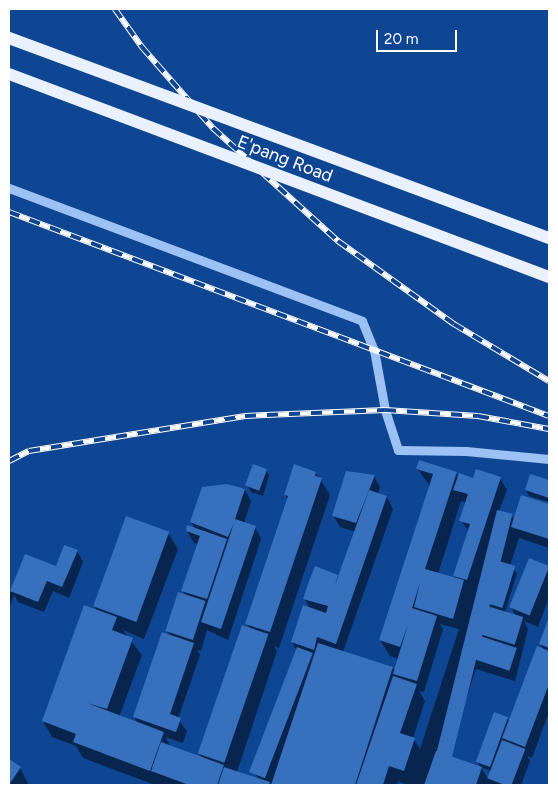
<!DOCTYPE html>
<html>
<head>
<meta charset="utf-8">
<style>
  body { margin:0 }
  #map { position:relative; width:558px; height:794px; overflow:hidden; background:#0f4694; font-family:Figtree,sans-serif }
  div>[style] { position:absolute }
  .shadow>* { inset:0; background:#0007 }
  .building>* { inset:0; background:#3770bd; transform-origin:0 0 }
  .minor>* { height:9px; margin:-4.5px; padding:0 4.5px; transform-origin:4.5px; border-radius:4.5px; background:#9cc1f4 }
  .rail>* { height:5.5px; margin-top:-2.75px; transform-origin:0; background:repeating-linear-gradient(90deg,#0f4694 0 11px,#fff 0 22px); box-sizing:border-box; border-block:1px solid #fff }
  .major-bridge>* { height:12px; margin:-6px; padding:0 6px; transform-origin:6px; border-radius:6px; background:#e9f1ff }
  span { translate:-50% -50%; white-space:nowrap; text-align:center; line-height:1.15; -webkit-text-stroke:4px #0f4694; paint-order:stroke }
  .street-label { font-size:18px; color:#fff }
  .frame { position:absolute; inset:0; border:10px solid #fff; pointer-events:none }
  .scale { position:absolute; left:376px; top:30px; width:81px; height:22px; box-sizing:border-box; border:2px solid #fff; border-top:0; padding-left:6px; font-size:15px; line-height:18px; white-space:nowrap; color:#fff; -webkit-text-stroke:4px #0f4694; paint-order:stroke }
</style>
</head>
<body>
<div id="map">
  <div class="shadow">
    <div style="clip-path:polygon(evenodd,417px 468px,456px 473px,458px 478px,474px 480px,500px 478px,507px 490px,499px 511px,512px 516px,514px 520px,522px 497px,549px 506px,549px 548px,519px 538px,510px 566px,517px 573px,505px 612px,516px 616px,511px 607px,530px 560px,549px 567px,549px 598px,538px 627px,524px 621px,528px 629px,515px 681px,476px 669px,447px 756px,481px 768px,477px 761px,507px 718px,509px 722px,544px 650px,540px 644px,549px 621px,549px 712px,532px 758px,527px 756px,530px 761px,521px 785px,407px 785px,398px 781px,397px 785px,155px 785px,83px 758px,76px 746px,52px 737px,43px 721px,97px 611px,94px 606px,168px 533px,178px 549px,144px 639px,123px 630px,142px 655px,119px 717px,138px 724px,134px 717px,170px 636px,167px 631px,185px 595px,183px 591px,198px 544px,194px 543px,187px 531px,196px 530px,191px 522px,245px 490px,251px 501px,244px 524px,255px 527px,261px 539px,228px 640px,207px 630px,201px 651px,197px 650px,200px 655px,178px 719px,187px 731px,183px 743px,165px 737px,171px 747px,203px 759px,200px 754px,250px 629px,247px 624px,288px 500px,285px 495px,316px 473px,330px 495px,279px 648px,274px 646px,277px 651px,237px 772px,259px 779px,255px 774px,297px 651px,292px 642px,310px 609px,305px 599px,315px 568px,340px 577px,356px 532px,340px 527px,333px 515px,374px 476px,380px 487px,378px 494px,387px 497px,393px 509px,343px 652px,393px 668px,395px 672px,399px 659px,390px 656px,380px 640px,430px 486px,417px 468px,461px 501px,467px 503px,461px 520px,469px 532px,454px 578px,438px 574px,461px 501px,417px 468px,440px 624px,459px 629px,420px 749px,413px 738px,425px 701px,419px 691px,424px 692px,443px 629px,440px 624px,417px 468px,481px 767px,491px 771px,488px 779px,481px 767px)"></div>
    <div style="clip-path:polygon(266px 470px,269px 475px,263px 496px,251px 492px,248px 486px)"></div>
    <div style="clip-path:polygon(531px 475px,549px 482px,549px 502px,529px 496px,526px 490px)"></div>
    <div style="clip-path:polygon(77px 551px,83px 562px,69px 598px,53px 591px,44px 612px,18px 602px,14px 595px,9px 609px,9px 588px,11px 592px,26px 555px,56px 568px)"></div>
    <div style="clip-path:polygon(9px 760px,20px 768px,29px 785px,9px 785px)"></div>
  </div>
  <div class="building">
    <div style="clip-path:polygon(419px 460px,457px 472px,425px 569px,464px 580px,453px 619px,414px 607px,420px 583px,412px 608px,437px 616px,417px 681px,393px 674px,408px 624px,400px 647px,379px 640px,433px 474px,416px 469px)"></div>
    <div style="left:253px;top:464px;width:15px;height:23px;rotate:20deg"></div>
    <div style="clip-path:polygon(294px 464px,316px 472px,315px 476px,322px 478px,270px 632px,245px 624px,288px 496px,284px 495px)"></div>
    <div style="clip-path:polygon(476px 469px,501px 477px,467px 580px,453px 576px,470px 524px,459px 521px,468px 494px,453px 490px,459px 473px,473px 478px)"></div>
    <div style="clip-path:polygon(346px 471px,375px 475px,356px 523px,332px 516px)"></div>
    <div style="clip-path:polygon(530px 474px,549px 480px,549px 498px,525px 490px)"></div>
    <div style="clip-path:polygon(227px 484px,245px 489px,235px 519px,256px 526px,221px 629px,201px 622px,234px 523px,228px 537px,190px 522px,202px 487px)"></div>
    <div style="clip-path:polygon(369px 490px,387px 496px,336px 644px,317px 637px,314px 650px,291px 642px,303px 605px,326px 613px,328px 606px,303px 599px,309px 581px,315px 566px,338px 575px,335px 585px)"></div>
    <div style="clip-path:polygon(521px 495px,549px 504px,549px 539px,511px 527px)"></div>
    <div style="left:497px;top:510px;width:16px;height:290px;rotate:14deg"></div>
    <div style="left:126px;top:516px;width:46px;height:96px;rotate:20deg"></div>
    <div style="clip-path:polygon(187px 525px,227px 539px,207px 599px,181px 591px,200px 536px,186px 531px)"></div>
    <div style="clip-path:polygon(64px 545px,78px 550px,62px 587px,47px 581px,38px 602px,10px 591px,25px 554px,56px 566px)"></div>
    <div style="left:529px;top:558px;width:22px;height:53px;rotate:22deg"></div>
    <div style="left:499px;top:561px;width:17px;height:44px;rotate:17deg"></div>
    <div style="left:178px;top:592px;width:29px;height:41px;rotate:18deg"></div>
    <div style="clip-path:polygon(84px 605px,117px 617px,112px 630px,133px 638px,107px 709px,87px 703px,164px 732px,150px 771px,73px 742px,76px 734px,42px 721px)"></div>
    <div style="left:484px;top:605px;width:41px;height:29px;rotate:17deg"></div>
    <div style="clip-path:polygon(549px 617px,549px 648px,539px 644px)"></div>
    <div style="left:242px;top:625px;width:28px;height:136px;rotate:19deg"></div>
    <div style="clip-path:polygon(162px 632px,194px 643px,170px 714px,181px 718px,176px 732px,133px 717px)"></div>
    <div style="left:474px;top:634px;width:45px;height:24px;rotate:18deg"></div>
    <div style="clip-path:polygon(318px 643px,393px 667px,355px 785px,271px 785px)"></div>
    <div style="clip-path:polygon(537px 646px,549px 651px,549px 684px,525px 747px,502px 738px)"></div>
    <div style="left:297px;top:647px;width:17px;height:134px;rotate:21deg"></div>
    <div style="clip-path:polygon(393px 676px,417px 684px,400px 733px,415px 738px,404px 771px,389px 766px,383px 785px,356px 785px)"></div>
    <div style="left:494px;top:712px;width:15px;height:53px;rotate:20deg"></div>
    <div style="left:502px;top:740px;width:25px;height:41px;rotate:21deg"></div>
    <div style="clip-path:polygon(161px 742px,224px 765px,217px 785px,189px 785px,151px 771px)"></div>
    <div style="clip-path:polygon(436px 751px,482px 767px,476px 785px,424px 785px)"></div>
    <div style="clip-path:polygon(9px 759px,21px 767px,9px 785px)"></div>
    <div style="clip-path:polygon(224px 767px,270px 782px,269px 785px,218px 785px)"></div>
  </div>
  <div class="minor">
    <div style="left:9px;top:188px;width:377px;rotate:20.6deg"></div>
    <div style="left:362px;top:321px;width:31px;rotate:68deg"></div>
    <div style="left:374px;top:350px;width:61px;rotate:79.6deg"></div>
    <div style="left:385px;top:410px;width:42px;rotate:72deg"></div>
    <div style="left:398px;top:450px;width:68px;rotate:0.8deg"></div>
    <div style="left:466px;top:451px;width:83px;rotate:5.5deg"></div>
  </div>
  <div class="rail">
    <div style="left:115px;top:9px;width:47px;rotate:54.6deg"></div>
    <div style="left:142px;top:47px;width:108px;rotate:48.8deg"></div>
    <div style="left:213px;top:128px;width:169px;rotate:42.1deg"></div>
    <div style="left:338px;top:241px;width:143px;rotate:35.6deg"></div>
    <div style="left:454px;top:324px;width:111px;rotate:31deg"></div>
    <div style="left:9px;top:212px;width:577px;rotate:20.7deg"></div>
    <div style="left:9px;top:461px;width:22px;rotate:-27deg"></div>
    <div style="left:29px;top:451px;width:219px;rotate:-9.2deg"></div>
    <div style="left:245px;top:416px;width:140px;rotate:-2.5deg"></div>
    <div style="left:385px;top:410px;width:93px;rotate:3.7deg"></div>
    <div style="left:478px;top:416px;width:72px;rotate:10.4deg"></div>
  </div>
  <div class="major-bridge">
    <div style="left:9px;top:38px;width:576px;rotate:20.32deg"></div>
    <div style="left:9px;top:74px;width:577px;rotate:20.6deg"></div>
  </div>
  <div class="street-label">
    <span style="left:285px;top:159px;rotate:21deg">E'pang Road</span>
  </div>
  <div class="frame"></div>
  <div class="scale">20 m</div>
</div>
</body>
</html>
